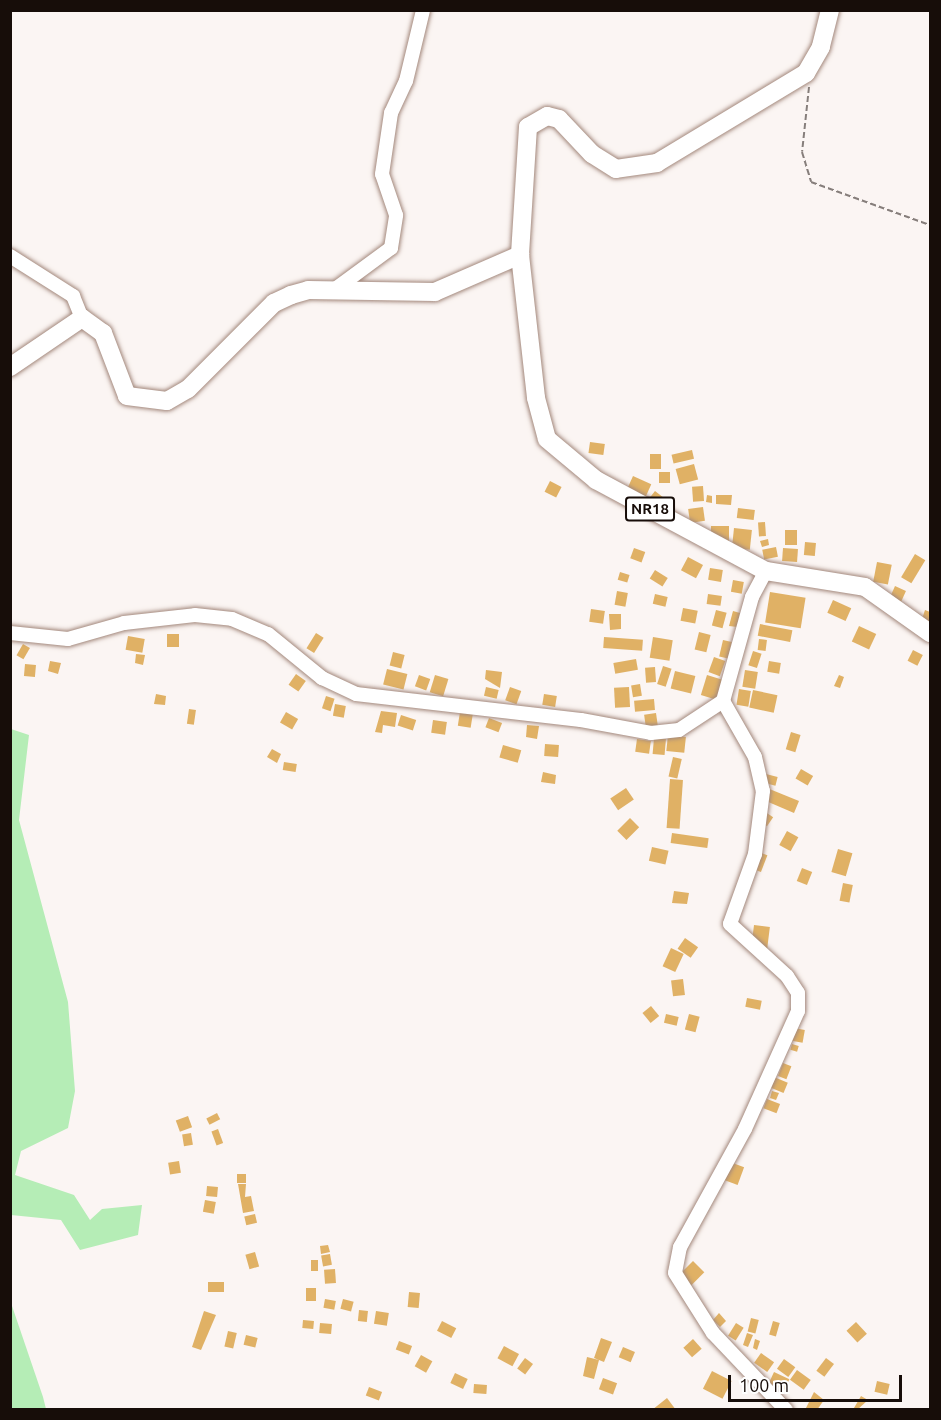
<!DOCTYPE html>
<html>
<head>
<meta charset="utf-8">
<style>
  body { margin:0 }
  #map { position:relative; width:941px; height:1420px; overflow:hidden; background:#fbf5f3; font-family:Ubuntu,sans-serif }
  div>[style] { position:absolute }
  .green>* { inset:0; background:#b5edb6 }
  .building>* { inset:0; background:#e0b165; transform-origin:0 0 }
  .path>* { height:2px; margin-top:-1px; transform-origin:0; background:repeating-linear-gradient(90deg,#867e7b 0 6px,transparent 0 9px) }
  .roads { filter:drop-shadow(0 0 2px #a3887c) drop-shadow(0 0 2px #a3887c) }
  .minor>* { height:14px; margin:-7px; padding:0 7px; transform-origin:7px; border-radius:7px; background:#fff }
  .major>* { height:18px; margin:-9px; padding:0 9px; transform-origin:9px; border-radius:9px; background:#fff }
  span { translate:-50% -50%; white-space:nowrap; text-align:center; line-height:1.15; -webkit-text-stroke:4.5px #fff; paint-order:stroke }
  .shield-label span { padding:2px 4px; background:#fff; border:2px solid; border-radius:4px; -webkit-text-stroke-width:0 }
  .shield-label { font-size:15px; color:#170d09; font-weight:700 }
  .frame { position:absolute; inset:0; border:12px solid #170d09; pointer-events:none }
  .scale { position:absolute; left:728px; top:1375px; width:174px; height:27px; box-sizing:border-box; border:3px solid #170d09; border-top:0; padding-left:8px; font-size:18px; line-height:21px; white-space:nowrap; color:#170d09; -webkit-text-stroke:4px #fff; paint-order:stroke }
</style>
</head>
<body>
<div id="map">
  <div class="green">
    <div style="clip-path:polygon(11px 729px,29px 735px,19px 820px,68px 1002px,75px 1091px,68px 1128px,21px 1151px,15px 1175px,74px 1195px,90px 1220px,102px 1209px,142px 1205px,138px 1235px,80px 1250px,61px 1220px,11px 1215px)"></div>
    <div style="clip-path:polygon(11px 1303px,43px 1397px,46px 1409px,11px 1409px)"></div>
  </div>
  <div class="building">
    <div style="left:590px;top:442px;width:15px;height:11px;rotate:8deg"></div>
    <div style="left:692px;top:450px;width:9px;height:21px;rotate:77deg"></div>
    <div style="left:650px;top:454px;width:11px;height:15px"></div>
    <div style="left:694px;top:464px;width:16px;height:19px;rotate:75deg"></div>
    <div style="left:670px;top:472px;width:11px;height:11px;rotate:90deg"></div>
    <div style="left:633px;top:476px;width:20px;height:17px;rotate:24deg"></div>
    <div style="left:550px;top:481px;width:13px;height:12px;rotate:27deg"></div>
    <div style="left:703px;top:486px;width:15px;height:11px;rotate:86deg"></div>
    <div style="left:655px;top:491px;width:16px;height:15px;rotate:38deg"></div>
    <div style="clip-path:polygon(707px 495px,712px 496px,712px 503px,706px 502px)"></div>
    <div style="clip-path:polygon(716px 495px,732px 495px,731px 505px,716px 504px)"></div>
    <div style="left:703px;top:507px;width:14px;height:15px;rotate:82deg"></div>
    <div style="left:738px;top:508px;width:17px;height:10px;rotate:7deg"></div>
    <div style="left:765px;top:522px;width:14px;height:7px;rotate:86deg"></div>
    <div style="left:711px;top:526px;width:18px;height:19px"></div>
    <div style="left:734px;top:528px;width:18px;height:20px;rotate:6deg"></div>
    <div style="left:785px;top:530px;width:12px;height:15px"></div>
    <div style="clip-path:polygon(768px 539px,769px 545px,762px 547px,760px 541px)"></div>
    <div style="left:805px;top:542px;width:11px;height:13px;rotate:5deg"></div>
    <div style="left:776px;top:547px;width:10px;height:14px;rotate:79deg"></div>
    <div style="left:634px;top:548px;width:12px;height:11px;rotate:20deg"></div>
    <div style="left:783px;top:548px;width:15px;height:13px;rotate:4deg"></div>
    <div style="left:915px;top:554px;width:12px;height:27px;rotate:31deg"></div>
    <div style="left:688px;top:557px;width:17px;height:15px;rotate:28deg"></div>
    <div style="left:877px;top:562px;width:15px;height:20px;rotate:11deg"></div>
    <div style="left:710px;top:568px;width:13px;height:12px;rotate:9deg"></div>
    <div style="left:655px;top:570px;width:15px;height:10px;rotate:32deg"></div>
    <div style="left:620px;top:572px;width:10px;height:8px;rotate:17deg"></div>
    <div style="left:733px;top:580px;width:11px;height:12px;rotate:10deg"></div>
    <div style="left:895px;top:586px;width:12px;height:15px;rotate:24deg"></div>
    <div style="left:617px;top:591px;width:11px;height:14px;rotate:10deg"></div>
    <div style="left:770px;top:592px;width:36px;height:31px;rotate:9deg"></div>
    <div style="left:655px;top:594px;width:13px;height:10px;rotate:13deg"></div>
    <div style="left:708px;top:594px;width:14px;height:10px;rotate:8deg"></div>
    <div style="left:833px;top:600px;width:20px;height:14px;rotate:24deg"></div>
    <div style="left:683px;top:608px;width:15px;height:13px;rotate:11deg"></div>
    <div style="left:591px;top:609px;width:14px;height:13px;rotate:8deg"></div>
    <div style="left:716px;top:610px;width:11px;height:16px;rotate:15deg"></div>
    <div style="clip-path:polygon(925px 610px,930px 612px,930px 622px,922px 619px)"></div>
    <div style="clip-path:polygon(733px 611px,740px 613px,737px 627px,729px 626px)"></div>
    <div style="clip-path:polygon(609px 614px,621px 614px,621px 629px,610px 630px)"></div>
    <div style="left:760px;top:624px;width:33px;height:12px;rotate:11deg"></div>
    <div style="left:859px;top:626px;width:19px;height:17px;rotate:25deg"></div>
    <div style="left:699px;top:632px;width:12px;height:18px;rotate:14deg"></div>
    <div style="left:316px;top:633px;width:9px;height:18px;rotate:32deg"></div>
    <div style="left:167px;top:634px;width:12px;height:13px"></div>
    <div style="left:128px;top:636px;width:17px;height:14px;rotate:10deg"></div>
    <div style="left:604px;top:637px;width:39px;height:11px;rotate:4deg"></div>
    <div style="left:653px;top:637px;width:20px;height:21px;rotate:9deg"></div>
    <div style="left:759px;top:639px;width:8px;height:11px;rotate:7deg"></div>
    <div style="left:723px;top:640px;width:9px;height:17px;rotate:13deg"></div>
    <div style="left:23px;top:644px;width:8px;height:13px;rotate:30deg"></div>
    <div style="left:913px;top:650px;width:11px;height:12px;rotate:27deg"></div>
    <div style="left:753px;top:651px;width:9px;height:15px;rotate:18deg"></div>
    <div style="left:393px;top:652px;width:12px;height:14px;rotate:14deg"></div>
    <div style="clip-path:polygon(136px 654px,145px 655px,143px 665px,135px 663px)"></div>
    <div style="left:714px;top:657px;width:12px;height:16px;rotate:20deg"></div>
    <div style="left:636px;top:659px;width:11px;height:23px;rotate:80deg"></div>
    <div style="clip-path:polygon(50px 661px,61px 663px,58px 674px,48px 671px)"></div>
    <div style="left:769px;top:661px;width:12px;height:11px;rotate:9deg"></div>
    <div style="left:25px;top:664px;width:11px;height:12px;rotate:5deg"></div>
    <div style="left:663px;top:666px;width:9px;height:19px;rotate:18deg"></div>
    <div style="left:655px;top:667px;width:15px;height:10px;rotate:86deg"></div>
    <div style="left:387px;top:669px;width:21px;height:16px;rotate:14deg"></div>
    <div style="clip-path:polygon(486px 670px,502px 672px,500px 688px,485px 679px)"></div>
    <div style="left:745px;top:670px;width:13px;height:17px;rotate:9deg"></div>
    <div style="left:675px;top:671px;width:21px;height:18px;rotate:14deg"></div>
    <div style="left:296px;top:674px;width:12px;height:13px;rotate:35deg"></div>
    <div style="left:419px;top:675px;width:12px;height:12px;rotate:20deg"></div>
    <div style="left:435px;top:675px;width:14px;height:18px;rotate:17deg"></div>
    <div style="left:707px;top:675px;width:17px;height:21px;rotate:17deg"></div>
    <div style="clip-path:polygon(839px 675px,844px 677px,840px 688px,834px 686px)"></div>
    <div style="left:640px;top:684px;width:12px;height:9px;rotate:81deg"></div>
    <div style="left:486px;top:687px;width:13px;height:9px;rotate:13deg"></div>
    <div style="left:510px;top:687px;width:12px;height:14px;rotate:20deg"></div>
    <div style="left:629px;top:687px;width:20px;height:15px;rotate:87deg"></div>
    <div style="left:739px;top:689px;width:12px;height:16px;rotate:9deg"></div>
    <div style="left:753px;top:690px;width:25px;height:18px;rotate:12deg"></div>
    <div style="clip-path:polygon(156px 694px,166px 696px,165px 705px,154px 704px)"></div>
    <div style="left:544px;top:694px;width:13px;height:11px;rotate:9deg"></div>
    <div style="left:326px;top:696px;width:9px;height:13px;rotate:18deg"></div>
    <div style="left:654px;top:699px;width:11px;height:20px;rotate:85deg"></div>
    <div style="left:335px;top:704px;width:11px;height:12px;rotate:10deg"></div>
    <div style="left:189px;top:709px;width:7px;height:15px;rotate:8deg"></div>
    <div style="clip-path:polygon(381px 711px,397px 713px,395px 727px,383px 725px,382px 733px,375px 732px)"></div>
    <div style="left:286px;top:712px;width:14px;height:12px;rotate:30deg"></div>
    <div style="left:460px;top:712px;width:13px;height:14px;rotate:9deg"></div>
    <div style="left:656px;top:713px;width:14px;height:12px;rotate:82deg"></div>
    <div style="left:401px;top:715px;width:16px;height:11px;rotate:18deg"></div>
    <div style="left:489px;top:718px;width:14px;height:10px;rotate:21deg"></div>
    <div style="left:433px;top:720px;width:14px;height:13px;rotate:8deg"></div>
    <div style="clip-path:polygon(527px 725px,539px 726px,537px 739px,526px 737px)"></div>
    <div style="left:791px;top:732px;width:10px;height:18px;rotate:17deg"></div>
    <div style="left:668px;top:735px;width:18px;height:16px;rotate:6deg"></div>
    <div style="left:654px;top:738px;width:12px;height:16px;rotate:5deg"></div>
    <div style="left:637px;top:739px;width:14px;height:13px;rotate:8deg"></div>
    <div style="left:545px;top:744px;width:14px;height:12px;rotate:4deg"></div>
    <div style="left:503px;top:745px;width:19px;height:13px;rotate:16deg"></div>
    <div style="clip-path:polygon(272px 749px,281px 754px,277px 763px,267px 757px)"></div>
    <div style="left:673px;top:757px;width:9px;height:20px;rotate:13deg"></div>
    <div style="left:284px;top:762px;width:13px;height:8px;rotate:9deg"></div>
    <div style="left:801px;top:769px;width:14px;height:11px;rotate:30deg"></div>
    <div style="clip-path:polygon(543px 772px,556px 775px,555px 784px,541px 782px)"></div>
    <div style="left:766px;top:774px;width:12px;height:9px;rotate:14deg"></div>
    <div style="left:670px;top:779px;width:13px;height:49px;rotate:4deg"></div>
    <div style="left:626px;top:788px;width:14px;height:19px;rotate:56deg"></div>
    <div style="clip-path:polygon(767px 788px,799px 801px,794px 813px,766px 801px)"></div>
    <div style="left:764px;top:811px;width:11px;height:11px;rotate:34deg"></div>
    <div style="left:630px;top:818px;width:13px;height:18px;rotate:45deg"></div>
    <div style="left:787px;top:831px;width:13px;height:16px;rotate:29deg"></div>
    <div style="left:672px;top:833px;width:37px;height:10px;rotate:8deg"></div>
    <div style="left:652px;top:847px;width:17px;height:14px;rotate:13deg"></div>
    <div style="left:838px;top:849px;width:15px;height:24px;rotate:16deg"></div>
    <div style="left:759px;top:852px;width:9px;height:18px;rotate:21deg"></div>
    <div style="left:802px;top:868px;width:11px;height:14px;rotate:22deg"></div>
    <div style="left:843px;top:883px;width:10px;height:18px;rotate:11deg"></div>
    <div style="clip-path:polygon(674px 891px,689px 893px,687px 904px,672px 903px)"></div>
    <div style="left:754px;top:925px;width:16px;height:23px;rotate:7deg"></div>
    <div style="left:685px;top:938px;width:16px;height:13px;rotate:35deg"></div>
    <div style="left:671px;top:948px;width:14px;height:20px;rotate:25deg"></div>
    <div style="left:683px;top:979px;width:16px;height:12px;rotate:83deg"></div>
    <div style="left:747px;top:998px;width:15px;height:9px;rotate:11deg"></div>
    <div style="left:651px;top:1006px;width:13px;height:11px;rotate:51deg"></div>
    <div style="left:666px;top:1014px;width:13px;height:9px;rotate:13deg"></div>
    <div style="left:689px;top:1014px;width:11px;height:16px;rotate:15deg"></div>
    <div style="left:794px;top:1028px;width:11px;height:13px;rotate:10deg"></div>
    <div style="left:792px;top:1044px;width:7px;height:6px;rotate:16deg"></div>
    <div style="left:783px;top:1063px;width:9px;height:14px;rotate:21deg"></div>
    <div style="left:774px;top:1077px;width:15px;height:11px;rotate:23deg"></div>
    <div style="clip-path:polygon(772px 1091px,779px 1093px,776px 1100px,770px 1098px)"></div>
    <div style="left:767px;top:1099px;width:14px;height:10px;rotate:21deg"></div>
    <div style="left:217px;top:1113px;width:7px;height:12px;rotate:63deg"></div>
    <div style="left:188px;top:1116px;width:12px;height:13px;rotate:70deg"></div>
    <div style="left:218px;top:1129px;width:15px;height:7px;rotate:70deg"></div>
    <div style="left:191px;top:1133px;width:12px;height:9px;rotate:81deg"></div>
    <div style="left:179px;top:1161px;width:12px;height:11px;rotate:81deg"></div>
    <div style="left:730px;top:1162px;width:15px;height:19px;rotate:20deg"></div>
    <div style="left:237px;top:1174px;width:9px;height:9px"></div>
    <div style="clip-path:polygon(238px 1184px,246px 1184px,245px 1197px,251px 1196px,254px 1211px,243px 1213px)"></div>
    <div style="left:207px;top:1186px;width:11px;height:10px;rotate:5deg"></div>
    <div style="left:205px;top:1200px;width:11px;height:12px;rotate:10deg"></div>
    <div style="left:255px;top:1214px;width:9px;height:11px;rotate:77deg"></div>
    <div style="clip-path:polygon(328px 1245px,330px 1252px,321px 1254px,320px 1246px)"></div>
    <div style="left:255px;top:1252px;width:15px;height:10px;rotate:74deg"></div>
    <div style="left:330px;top:1254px;width:11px;height:9px;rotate:80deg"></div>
    <div style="left:311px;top:1260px;width:7px;height:11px"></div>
    <div style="left:693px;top:1261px;width:16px;height:20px;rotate:45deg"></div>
    <div style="left:335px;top:1269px;width:14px;height:11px;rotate:86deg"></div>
    <div style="left:208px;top:1282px;width:16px;height:10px"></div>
    <div style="left:306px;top:1288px;width:10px;height:13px"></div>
    <div style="left:409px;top:1292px;width:11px;height:15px;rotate:5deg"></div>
    <div style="left:325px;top:1299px;width:11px;height:9px;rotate:10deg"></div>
    <div style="left:343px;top:1299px;width:11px;height:10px;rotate:15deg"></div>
    <div style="left:359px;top:1310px;width:9px;height:11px;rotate:6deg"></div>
    <div style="clip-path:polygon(204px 1311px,216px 1315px,201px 1350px,192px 1347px)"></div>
    <div style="left:376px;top:1311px;width:13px;height:13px;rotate:9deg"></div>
    <div style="clip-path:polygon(719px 1313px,726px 1321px,720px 1327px,713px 1320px)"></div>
    <div style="left:751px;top:1318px;width:8px;height:14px;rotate:14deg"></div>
    <div style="left:303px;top:1320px;width:11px;height:8px;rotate:5deg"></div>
    <div style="left:442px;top:1321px;width:16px;height:11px;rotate:27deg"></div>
    <div style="left:773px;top:1321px;width:7px;height:14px;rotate:16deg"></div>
    <div style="left:856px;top:1322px;width:16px;height:13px;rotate:47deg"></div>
    <div style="left:320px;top:1323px;width:12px;height:10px;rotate:5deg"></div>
    <div style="left:736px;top:1323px;width:9px;height:15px;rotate:32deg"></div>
    <div style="left:228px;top:1331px;width:9px;height:16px;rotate:13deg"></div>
    <div style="clip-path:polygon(747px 1333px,753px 1335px,748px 1347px,743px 1345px)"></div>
    <div style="left:246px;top:1335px;width:12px;height:10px;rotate:14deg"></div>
    <div style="clip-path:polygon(601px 1338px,612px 1342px,604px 1362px,599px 1360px,594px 1379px,583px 1376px,587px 1357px,599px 1360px,594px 1358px)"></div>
    <div style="left:693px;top:1339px;width:13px;height:13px;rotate:48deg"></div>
    <div style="clip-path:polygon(755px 1339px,760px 1341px,757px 1350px,753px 1348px)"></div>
    <div style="left:399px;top:1341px;width:14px;height:9px;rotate:21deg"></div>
    <div style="left:504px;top:1346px;width:17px;height:14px;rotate:28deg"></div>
    <div style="left:623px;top:1347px;width:13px;height:11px;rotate:23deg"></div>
    <div style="left:761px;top:1353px;width:16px;height:12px;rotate:35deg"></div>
    <div style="left:421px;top:1355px;width:13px;height:13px;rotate:29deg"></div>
    <div style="left:525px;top:1358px;width:10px;height:13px;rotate:37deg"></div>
    <div style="left:826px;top:1358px;width:10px;height:16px;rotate:37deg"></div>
    <div style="left:784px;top:1359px;width:14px;height:12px;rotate:36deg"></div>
    <div style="left:797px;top:1370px;width:17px;height:12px;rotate:36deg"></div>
    <div style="left:712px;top:1371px;width:22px;height:20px;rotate:27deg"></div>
    <div style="left:774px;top:1372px;width:17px;height:12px;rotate:25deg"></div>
    <div style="left:455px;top:1373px;width:14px;height:11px;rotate:25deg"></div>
    <div style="left:603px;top:1378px;width:15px;height:12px;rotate:20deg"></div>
    <div style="left:877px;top:1381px;width:13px;height:11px;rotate:13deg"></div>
    <div style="left:474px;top:1384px;width:13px;height:9px;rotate:4deg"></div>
    <div style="left:369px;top:1387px;width:14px;height:9px;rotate:21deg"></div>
    <div style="clip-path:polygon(814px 1392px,824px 1400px,817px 1410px,805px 1410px)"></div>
    <div style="clip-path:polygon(861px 1396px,868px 1400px,857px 1410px,854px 1408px)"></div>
    <div style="clip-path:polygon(667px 1398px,676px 1410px,652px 1410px)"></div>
  </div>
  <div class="path">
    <div style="left:809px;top:87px;width:65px;rotate:96.1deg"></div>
    <div style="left:802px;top:152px;width:31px;rotate:73deg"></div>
    <div style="left:811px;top:182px;width:127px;rotate:19.9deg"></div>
  </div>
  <div class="roads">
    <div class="minor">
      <div style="left:10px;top:256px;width:75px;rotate:32.4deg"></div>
      <div style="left:73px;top:296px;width:24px;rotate:68deg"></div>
      <div style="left:334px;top:290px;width:71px;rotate:-36.4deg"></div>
      <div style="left:391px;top:248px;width:33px;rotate:-81deg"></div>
      <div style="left:396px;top:215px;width:43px;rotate:-108.9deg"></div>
      <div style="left:382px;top:174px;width:62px;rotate:-81.6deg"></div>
      <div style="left:391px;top:113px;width:35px;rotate:-65deg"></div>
      <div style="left:406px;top:81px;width:73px;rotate:-76.5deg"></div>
      <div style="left:10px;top:633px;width:58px;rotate:5.9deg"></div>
      <div style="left:68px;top:639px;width:58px;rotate:-15.9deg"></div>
      <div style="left:124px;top:623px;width:71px;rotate:-6.4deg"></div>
      <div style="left:195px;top:615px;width:37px;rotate:6deg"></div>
      <div style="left:232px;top:619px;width:39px;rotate:23deg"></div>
      <div style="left:268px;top:634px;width:70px;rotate:39.2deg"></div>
      <div style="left:322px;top:678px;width:38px;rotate:25deg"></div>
      <div style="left:356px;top:694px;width:226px;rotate:6.6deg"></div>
      <div style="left:581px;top:720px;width:71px;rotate:10.5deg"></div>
      <div style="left:651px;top:733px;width:28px;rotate:-6deg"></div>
      <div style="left:679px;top:730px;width:53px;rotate:-33.4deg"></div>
      <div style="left:723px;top:701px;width:108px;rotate:-74.4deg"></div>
      <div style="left:752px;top:597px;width:30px;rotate:-62deg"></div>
      <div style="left:723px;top:701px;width:64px;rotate:60.3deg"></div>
      <div style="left:755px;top:757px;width:35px;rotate:77deg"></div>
      <div style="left:763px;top:791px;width:64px;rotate:97.2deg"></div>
      <div style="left:755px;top:854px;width:74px;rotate:109.7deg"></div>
      <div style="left:730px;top:924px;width:77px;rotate:42.4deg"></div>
      <div style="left:787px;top:976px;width:20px;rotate:57deg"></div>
      <div style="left:798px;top:993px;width:18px;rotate:90deg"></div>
      <div style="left:798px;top:1011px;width:129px;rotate:114.2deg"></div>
      <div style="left:745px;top:1129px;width:135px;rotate:118.8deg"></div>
      <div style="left:680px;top:1247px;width:26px;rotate:101deg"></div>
      <div style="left:675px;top:1273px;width:71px;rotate:57.7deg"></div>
      <div style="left:713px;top:1333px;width:106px;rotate:46.5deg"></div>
    </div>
    <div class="major">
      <div style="left:830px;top:10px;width:38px;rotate:104deg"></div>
      <div style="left:821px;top:47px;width:30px;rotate:120deg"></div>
      <div style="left:806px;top:73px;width:174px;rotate:148.9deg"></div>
      <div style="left:657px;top:163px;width:41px;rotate:171.7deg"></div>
      <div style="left:616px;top:169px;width:28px;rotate:-148deg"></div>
      <div style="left:592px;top:154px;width:48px;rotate:-133.3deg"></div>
      <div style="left:559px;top:119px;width:12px;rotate:-166deg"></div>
      <div style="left:547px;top:116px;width:22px;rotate:150deg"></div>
      <div style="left:528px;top:127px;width:128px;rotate:93.6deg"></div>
      <div style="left:520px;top:255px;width:144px;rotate:83.6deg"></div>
      <div style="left:536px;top:398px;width:42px;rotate:75deg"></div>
      <div style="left:547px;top:439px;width:64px;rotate:39.9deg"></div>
      <div style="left:596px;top:480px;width:193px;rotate:28.2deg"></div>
      <div style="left:766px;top:571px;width:100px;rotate:9.2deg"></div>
      <div style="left:865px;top:587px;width:80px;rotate:35.3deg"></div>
      <div style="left:10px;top:367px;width:87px;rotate:-34.2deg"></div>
      <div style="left:82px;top:318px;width:26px;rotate:36deg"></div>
      <div style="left:103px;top:333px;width:67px;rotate:69.1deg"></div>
      <div style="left:127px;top:396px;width:40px;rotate:7.1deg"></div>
      <div style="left:167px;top:401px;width:24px;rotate:-30deg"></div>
      <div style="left:188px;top:389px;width:122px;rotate:-45deg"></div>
      <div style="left:274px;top:303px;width:19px;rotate:-25deg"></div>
      <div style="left:291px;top:295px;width:18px;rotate:-16deg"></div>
      <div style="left:308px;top:290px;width:127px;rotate:0.9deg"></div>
      <div style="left:435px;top:292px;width:93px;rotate:-23.5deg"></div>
    </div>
  </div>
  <div class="shield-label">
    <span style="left:650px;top:509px">NR18</span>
  </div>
  <div class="frame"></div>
  <div class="scale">100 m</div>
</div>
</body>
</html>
